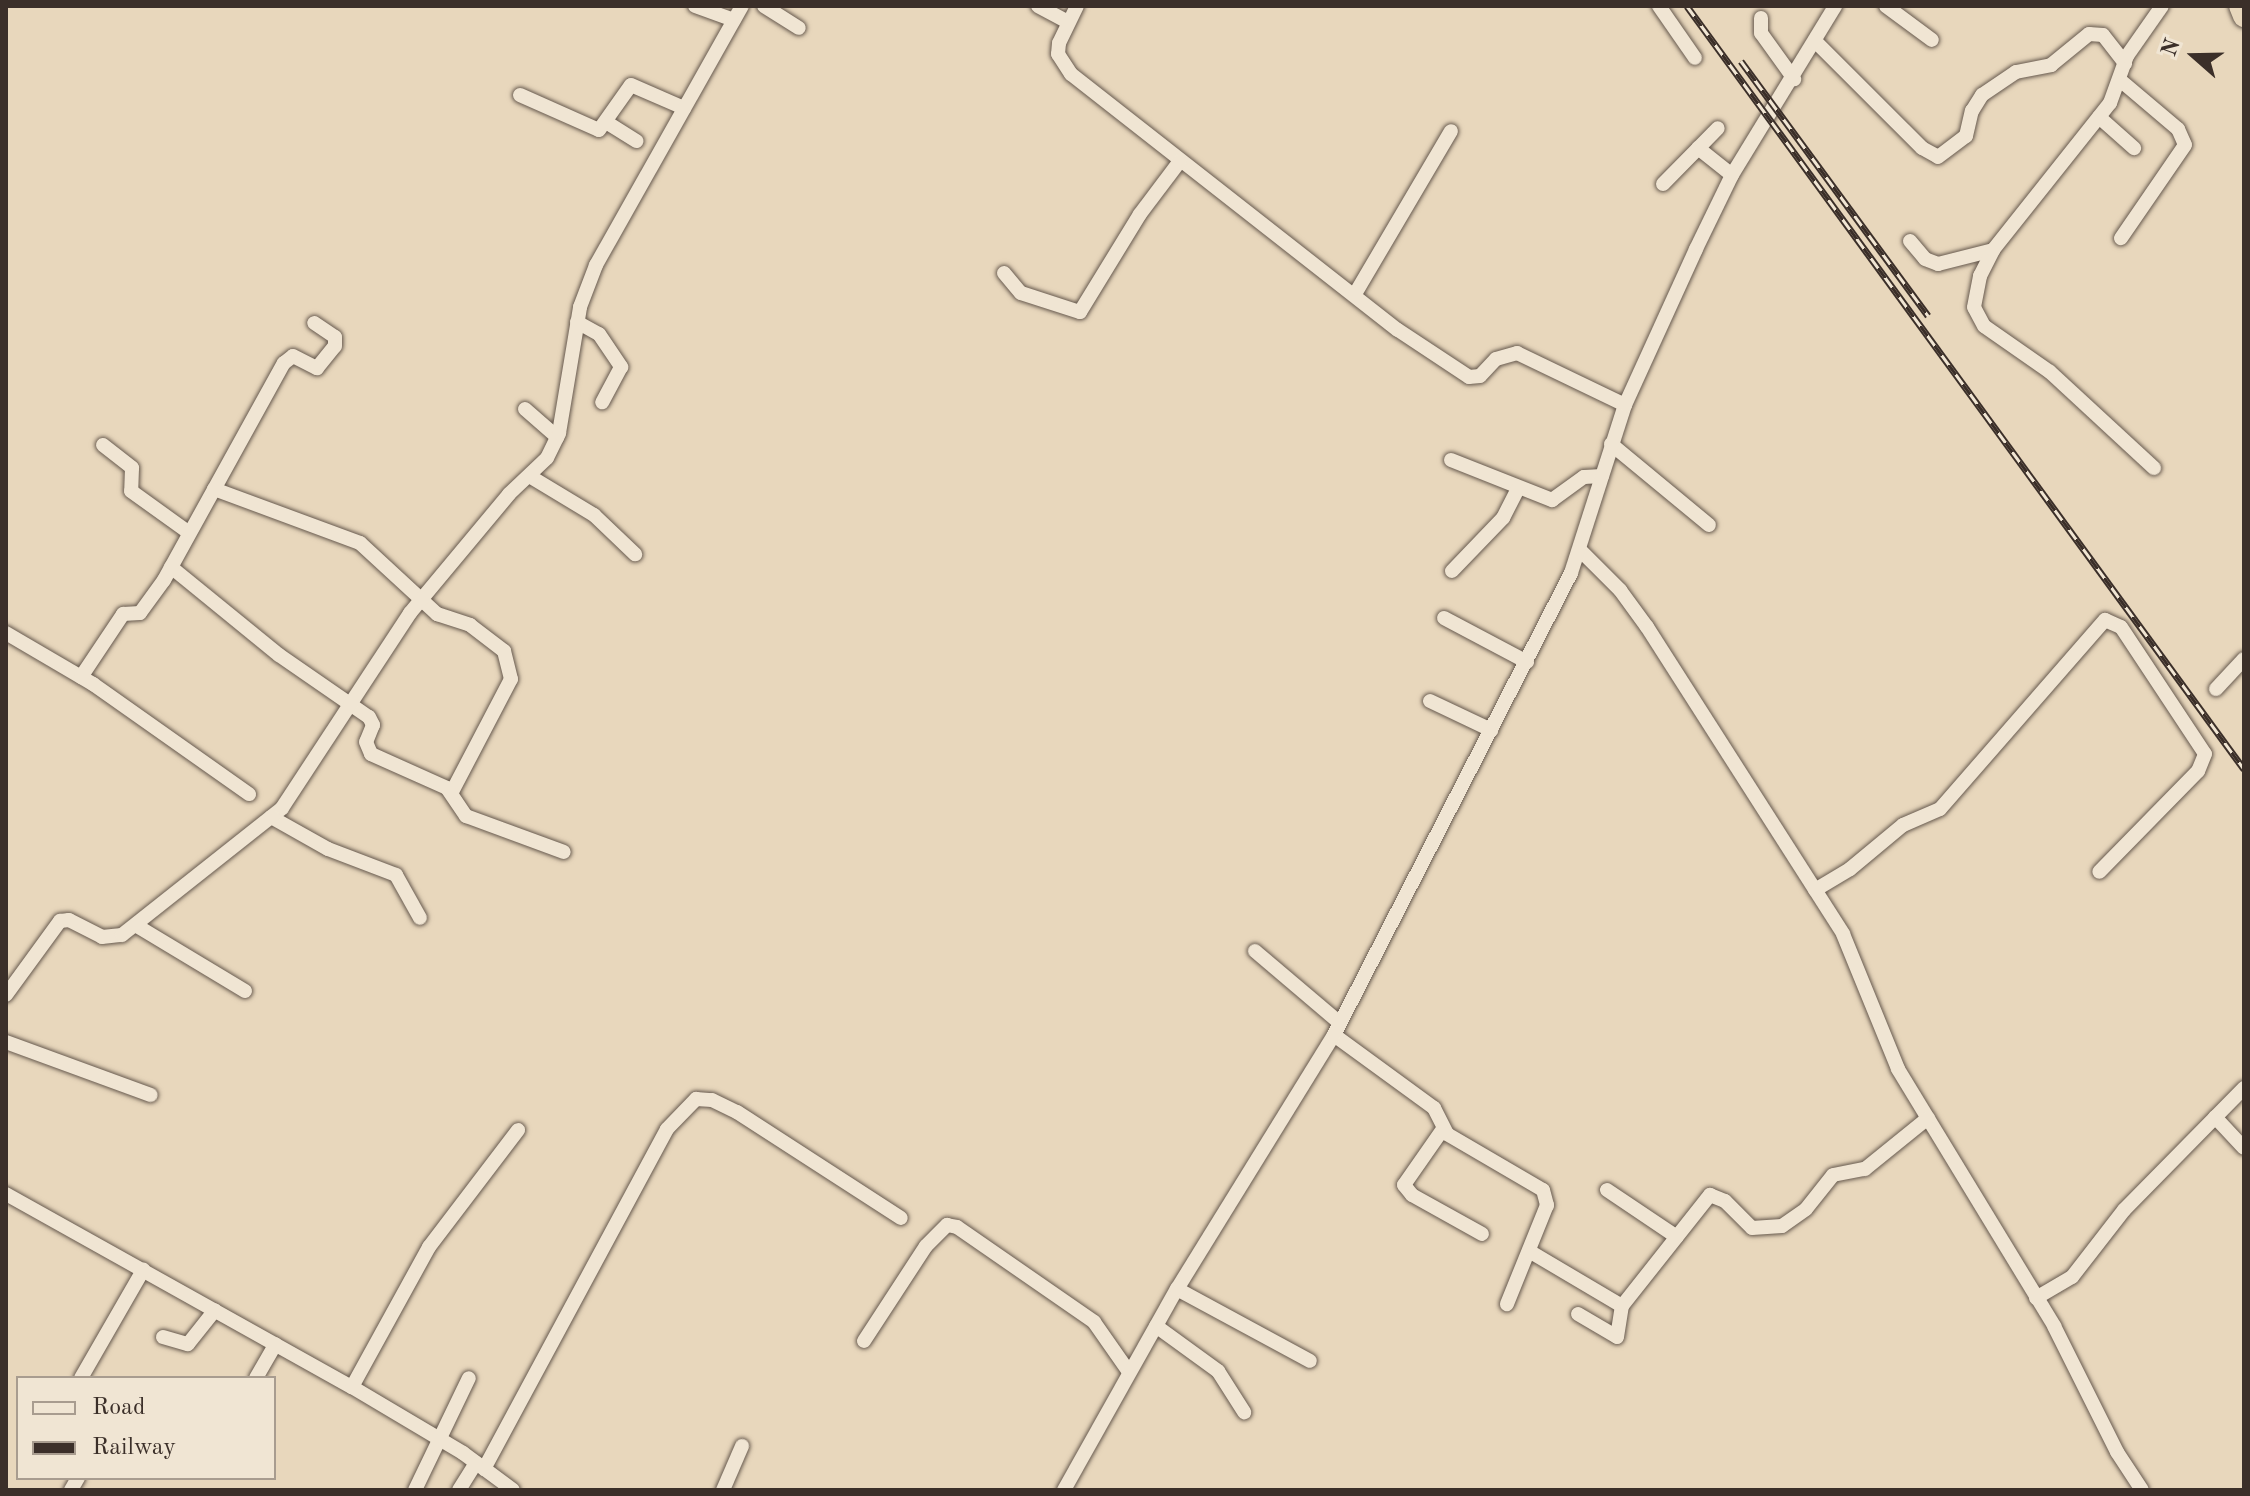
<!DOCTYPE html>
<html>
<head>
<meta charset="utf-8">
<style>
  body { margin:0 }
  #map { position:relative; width:2250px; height:1496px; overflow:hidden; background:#e8d7bc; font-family:"Old Standard TT",serif }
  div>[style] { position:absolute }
  .roads { filter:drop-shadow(0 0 2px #66594e) drop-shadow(0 0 2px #66594e) }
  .minor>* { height:14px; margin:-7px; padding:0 7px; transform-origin:7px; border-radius:7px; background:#f0e5d3 }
  .trunk>* { height:22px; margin:-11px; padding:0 11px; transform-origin:11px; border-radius:11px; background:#e8d7bc }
  .rail>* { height:7px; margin-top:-3.5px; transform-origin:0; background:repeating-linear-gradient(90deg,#f0e5d3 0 12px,#3b2f29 0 24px); box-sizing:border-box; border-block:2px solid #3b2f29 }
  span { translate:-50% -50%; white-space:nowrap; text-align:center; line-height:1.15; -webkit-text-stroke:7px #f0e5d3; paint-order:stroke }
  .frame { position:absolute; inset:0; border:8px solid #3b2f29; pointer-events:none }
  .legend { position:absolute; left:16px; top:1376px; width:260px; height:104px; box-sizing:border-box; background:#f0e5d3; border:2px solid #a89c8f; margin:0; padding:10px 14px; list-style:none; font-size:24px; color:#3b2f29 }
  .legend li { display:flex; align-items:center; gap:16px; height:40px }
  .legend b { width:40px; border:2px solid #a89c8f }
  .north { position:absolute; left:2154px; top:16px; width:80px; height:80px; -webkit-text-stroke:6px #f0e5d3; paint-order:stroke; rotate:290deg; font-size:22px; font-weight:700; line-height:32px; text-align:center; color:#3b2f29 }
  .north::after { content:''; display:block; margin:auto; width:28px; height:36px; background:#3b2f29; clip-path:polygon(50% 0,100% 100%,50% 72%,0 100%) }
</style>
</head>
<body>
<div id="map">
  <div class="roads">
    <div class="minor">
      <div style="left:695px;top:6px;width:41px;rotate:19.7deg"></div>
      <div style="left:764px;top:6px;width:41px;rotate:32.2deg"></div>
      <div style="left:1038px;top:6px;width:34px;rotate:28deg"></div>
      <div style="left:1077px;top:6px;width:41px;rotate:115.9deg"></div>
      <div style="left:1059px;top:43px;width:11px;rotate:95deg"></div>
      <div style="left:1058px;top:54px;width:24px;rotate:57deg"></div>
      <div style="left:1071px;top:74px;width:415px;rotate:38.1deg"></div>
      <div style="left:1398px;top:330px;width:85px;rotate:33.5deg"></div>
      <div style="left:1469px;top:377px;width:11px;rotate:-5deg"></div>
      <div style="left:1480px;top:376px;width:23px;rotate:-47deg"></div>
      <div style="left:1496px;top:359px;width:22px;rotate:-16deg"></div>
      <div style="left:1517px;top:353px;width:120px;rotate:25.7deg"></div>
      <div style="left:1659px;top:6px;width:63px;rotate:55.3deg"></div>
      <div style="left:1886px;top:6px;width:57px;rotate:36.5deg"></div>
      <div style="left:1761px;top:18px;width:15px;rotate:90deg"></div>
      <div style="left:1761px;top:33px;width:57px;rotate:54.3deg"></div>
      <div style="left:1816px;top:42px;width:150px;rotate:45deg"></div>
      <div style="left:1922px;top:148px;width:18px;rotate:29deg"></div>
      <div style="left:1938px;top:157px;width:35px;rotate:-37deg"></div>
      <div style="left:1966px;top:136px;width:26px;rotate:-77deg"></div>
      <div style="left:1972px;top:111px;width:19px;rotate:-58deg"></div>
      <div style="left:1982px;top:95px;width:41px;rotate:-34.1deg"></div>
      <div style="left:2016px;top:72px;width:36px;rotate:-11deg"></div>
      <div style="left:2051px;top:65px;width:49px;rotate:-39.2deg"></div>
      <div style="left:2089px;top:34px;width:14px;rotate:4deg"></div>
      <div style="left:2103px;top:35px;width:36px;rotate:52deg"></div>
      <div style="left:2120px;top:80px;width:76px;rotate:40.2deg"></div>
      <div style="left:2178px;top:129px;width:17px;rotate:66deg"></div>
      <div style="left:2185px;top:145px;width:113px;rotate:124.5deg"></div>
      <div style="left:520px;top:95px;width:86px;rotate:23.9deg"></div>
      <div style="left:599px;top:130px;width:55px;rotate:-54.6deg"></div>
      <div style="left:631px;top:85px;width:58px;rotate:23.5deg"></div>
      <div style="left:2099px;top:117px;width:47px;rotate:41.5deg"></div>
      <div style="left:606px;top:122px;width:36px;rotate:32deg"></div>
      <div style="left:1698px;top:148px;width:43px;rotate:38.5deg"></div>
      <div style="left:1663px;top:184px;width:78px;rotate:-45.5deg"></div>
      <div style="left:1910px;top:241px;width:23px;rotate:50deg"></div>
      <div style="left:1925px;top:259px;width:14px;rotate:21deg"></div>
      <div style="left:1938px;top:264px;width:57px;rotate:-14.3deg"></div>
      <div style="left:1004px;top:273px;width:26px;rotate:50deg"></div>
      <div style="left:1021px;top:293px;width:62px;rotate:17.9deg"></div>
      <div style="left:1080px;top:312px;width:115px;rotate:-58.5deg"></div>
      <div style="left:1140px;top:214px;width:66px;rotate:-53deg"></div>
      <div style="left:1355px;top:294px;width:189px;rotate:-59.5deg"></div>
      <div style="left:577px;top:322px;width:25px;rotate:29deg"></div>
      <div style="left:599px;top:334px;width:40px;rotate:56deg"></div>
      <div style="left:621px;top:367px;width:40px;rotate:118deg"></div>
      <div style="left:525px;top:409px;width:43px;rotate:41.2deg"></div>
      <div style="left:1611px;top:444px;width:127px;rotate:39.6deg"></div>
      <div style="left:103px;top:445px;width:37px;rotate:38deg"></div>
      <div style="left:132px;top:468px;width:23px;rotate:92deg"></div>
      <div style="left:131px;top:491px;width:70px;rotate:35.7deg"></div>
      <div style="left:1451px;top:460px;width:109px;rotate:21.6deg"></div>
      <div style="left:1552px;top:500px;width:39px;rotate:-36deg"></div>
      <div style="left:1584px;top:477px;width:18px;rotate:-3deg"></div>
      <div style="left:2154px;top:468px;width:142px;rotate:-137.3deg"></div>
      <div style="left:2050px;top:372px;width:80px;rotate:-145.1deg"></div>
      <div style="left:1984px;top:326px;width:21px;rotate:-118deg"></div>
      <div style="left:1974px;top:307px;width:32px;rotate:-79deg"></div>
      <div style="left:1980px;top:276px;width:29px;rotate:-63deg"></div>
      <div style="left:1993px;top:250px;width:188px;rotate:-51.5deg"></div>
      <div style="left:2110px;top:103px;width:50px;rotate:-70.1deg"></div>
      <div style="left:2127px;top:56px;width:61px;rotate:-55deg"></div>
      <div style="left:531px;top:477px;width:74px;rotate:31.1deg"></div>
      <div style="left:594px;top:515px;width:57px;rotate:43.6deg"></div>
      <div style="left:214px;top:489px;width:156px;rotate:20.3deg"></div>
      <div style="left:360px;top:543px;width:105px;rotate:42.7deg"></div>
      <div style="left:437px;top:614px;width:35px;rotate:18deg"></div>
      <div style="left:470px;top:625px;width:43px;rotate:37.4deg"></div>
      <div style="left:504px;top:651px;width:29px;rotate:76deg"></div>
      <div style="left:511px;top:679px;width:127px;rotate:117.6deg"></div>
      <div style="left:1580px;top:550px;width:57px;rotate:45deg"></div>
      <div style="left:1620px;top:590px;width:46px;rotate:53.9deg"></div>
      <div style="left:1647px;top:627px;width:364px;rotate:57.4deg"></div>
      <div style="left:1843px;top:934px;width:146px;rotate:67.8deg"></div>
      <div style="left:1898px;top:1069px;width:301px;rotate:58.7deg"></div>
      <div style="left:2054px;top:1326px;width:141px;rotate:63.4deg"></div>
      <div style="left:2117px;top:1452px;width:45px;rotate:56.7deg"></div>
      <div style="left:171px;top:567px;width:139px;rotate:39.2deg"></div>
      <div style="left:279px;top:655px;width:109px;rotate:34.6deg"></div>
      <div style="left:369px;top:717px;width:9px;rotate:63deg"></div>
      <div style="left:373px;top:725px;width:18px;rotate:112deg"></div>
      <div style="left:366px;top:742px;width:13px;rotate:67deg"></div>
      <div style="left:371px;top:754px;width:83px;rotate:24.1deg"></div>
      <div style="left:447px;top:788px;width:34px;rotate:56deg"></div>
      <div style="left:466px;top:816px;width:104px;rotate:20.2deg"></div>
      <div style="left:1452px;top:571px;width:74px;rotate:-46.1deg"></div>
      <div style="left:1503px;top:518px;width:34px;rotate:-63deg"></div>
      <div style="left:1444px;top:618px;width:94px;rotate:27.9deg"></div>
      <div style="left:6px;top:633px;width:101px;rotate:30.4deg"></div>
      <div style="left:93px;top:684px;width:191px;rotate:35.2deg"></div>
      <div style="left:81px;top:677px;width:76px;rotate:-56.3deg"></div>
      <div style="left:123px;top:614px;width:17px;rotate:-3deg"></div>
      <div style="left:140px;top:613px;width:41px;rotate:-54deg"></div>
      <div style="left:164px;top:580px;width:248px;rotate:-61.1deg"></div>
      <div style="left:284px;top:363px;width:11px;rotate:-38deg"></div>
      <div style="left:293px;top:356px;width:27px;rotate:27deg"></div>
      <div style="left:317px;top:368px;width:28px;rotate:-51deg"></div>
      <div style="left:335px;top:346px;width:9px;rotate:-90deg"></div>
      <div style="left:335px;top:337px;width:25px;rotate:-146deg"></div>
      <div style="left:2216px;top:689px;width:41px;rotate:-47deg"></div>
      <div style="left:1430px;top:701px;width:68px;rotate:25.4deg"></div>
      <div style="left:271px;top:817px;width:65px;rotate:29.3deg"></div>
      <div style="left:328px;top:849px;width:73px;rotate:20.9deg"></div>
      <div style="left:396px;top:875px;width:49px;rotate:60.8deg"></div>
      <div style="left:1815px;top:890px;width:41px;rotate:-31deg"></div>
      <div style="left:1850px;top:869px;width:69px;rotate:-39.7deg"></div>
      <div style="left:1903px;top:825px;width:40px;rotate:-23.4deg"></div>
      <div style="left:1940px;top:809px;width:251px;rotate:-48.9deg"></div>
      <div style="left:2105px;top:620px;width:17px;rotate:24deg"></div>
      <div style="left:2121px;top:627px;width:152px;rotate:56.5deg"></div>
      <div style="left:2205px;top:754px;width:18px;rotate:112deg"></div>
      <div style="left:2198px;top:771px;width:141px;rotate:134.4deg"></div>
      <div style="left:137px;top:926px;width:126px;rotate:31deg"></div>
      <div style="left:1255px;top:951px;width:111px;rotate:40.3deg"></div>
      <div style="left:6px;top:995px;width:92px;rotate:-53.9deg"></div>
      <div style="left:60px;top:921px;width:9px;rotate:-6deg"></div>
      <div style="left:69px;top:920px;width:37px;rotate:27deg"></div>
      <div style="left:102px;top:937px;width:20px;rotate:-6deg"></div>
      <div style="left:122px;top:935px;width:204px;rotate:-38.4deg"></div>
      <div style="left:282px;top:808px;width:233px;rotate:-56.7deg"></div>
      <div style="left:410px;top:613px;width:155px;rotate:-50.2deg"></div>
      <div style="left:509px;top:494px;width:52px;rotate:-43.5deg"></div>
      <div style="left:547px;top:458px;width:28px;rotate:-64deg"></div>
      <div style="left:559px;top:433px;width:128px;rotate:-80.5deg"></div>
      <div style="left:580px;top:307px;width:45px;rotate:-69.1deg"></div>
      <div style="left:596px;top:265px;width:297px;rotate:-60.6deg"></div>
      <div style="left:1334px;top:1035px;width:124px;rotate:36.1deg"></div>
      <div style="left:1434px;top:1108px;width:29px;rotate:63deg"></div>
      <div style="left:1447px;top:1134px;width:111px;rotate:30.3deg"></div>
      <div style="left:1543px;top:1190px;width:16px;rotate:75deg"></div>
      <div style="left:1547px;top:1205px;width:107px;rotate:112deg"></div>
      <div style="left:6px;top:1042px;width:154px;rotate:20.1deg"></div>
      <div style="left:2215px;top:1117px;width:42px;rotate:46.9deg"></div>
      <div style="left:1443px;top:1129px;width:68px;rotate:124.9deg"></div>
      <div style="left:1404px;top:1185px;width:13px;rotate:51deg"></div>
      <div style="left:1412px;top:1195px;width:80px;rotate:29.1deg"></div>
      <div style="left:1607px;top:1190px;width:84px;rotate:33.9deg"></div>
      <div style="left:6px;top:1194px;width:396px;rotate:29.2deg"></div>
      <div style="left:352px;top:1387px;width:129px;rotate:30.7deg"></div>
      <div style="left:463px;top:1453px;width:62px;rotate:36.5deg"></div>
      <div style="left:1529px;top:1251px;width:108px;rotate:30.6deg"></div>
      <div style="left:1622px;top:1306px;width:142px;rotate:-51.6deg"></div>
      <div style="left:1710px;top:1195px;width:16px;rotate:22deg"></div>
      <div style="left:1725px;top:1201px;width:38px;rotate:45deg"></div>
      <div style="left:1752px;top:1228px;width:30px;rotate:-4deg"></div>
      <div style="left:1782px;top:1226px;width:29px;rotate:-35deg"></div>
      <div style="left:1806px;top:1209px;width:43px;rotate:-51.5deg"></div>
      <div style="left:1833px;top:1175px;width:33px;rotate:-11deg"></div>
      <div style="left:1865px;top:1169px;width:81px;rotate:-39deg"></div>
      <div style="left:1177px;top:1289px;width:151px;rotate:28.4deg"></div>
      <div style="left:2036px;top:1298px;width:42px;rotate:-30.3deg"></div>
      <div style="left:2072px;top:1277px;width:85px;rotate:-52.2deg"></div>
      <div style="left:2124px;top:1210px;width:171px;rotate:-45.5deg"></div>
      <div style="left:1578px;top:1314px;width:45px;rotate:30.5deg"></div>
      <div style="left:1617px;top:1337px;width:31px;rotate:-81deg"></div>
      <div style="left:1156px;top:1326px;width:77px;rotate:36deg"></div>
      <div style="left:1218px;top:1371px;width:49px;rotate:57.6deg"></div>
      <div style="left:163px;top:1337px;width:26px;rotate:16deg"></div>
      <div style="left:188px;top:1344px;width:43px;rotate:-51.5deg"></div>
      <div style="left:864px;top:1341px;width:113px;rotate:-56.9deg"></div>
      <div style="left:926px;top:1246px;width:30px;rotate:-45deg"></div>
      <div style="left:947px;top:1225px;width:10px;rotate:11deg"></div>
      <div style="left:957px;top:1227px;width:167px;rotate:34.7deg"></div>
      <div style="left:1094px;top:1322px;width:61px;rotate:55deg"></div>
      <div style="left:81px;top:1378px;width:125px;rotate:-60.1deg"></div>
      <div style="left:256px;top:1378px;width:39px;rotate:-60deg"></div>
      <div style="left:352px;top:1387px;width:160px;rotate:-61.2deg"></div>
      <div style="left:429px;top:1247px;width:147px;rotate:-52.7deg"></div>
      <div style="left:484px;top:1469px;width:386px;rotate:-61.7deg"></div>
      <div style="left:667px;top:1129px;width:42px;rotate:-46deg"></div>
      <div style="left:696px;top:1099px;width:16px;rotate:4deg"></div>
      <div style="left:712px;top:1100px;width:28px;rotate:26deg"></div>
      <div style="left:737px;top:1112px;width:195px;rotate:32.9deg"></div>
      <div style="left:71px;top:1490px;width:14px;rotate:-60deg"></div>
      <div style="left:415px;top:1490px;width:124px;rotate:-64.3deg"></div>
      <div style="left:459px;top:1490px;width:32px;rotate:-58deg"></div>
      <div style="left:723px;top:1490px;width:48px;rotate:-66.6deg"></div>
      <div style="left:1064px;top:1490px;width:231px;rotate:-60.7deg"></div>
      <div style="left:1177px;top:1289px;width:299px;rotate:-58.3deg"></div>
      <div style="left:1334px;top:1035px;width:519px;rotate:-62.84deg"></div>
      <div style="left:1571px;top:573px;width:176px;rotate:-72.2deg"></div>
      <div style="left:1625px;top:405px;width:171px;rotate:-65.5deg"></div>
      <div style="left:1696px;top:249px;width:82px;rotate:-64.1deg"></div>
      <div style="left:1732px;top:175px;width:198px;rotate:-58.6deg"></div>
    </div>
    <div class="trunk">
      <div style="left:2240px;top:6px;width:11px;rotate:68deg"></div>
    </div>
  </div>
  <div class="rail">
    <div style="left:1687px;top:6px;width:945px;rotate:53.87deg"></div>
    <div style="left:1741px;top:61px;width:316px;rotate:53.7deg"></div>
  </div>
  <div class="frame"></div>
  <ul class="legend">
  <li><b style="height:10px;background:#f0e5d3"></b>Road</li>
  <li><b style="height:10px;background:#3b2f29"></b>Railway</li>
  </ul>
  <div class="north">N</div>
</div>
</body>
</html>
